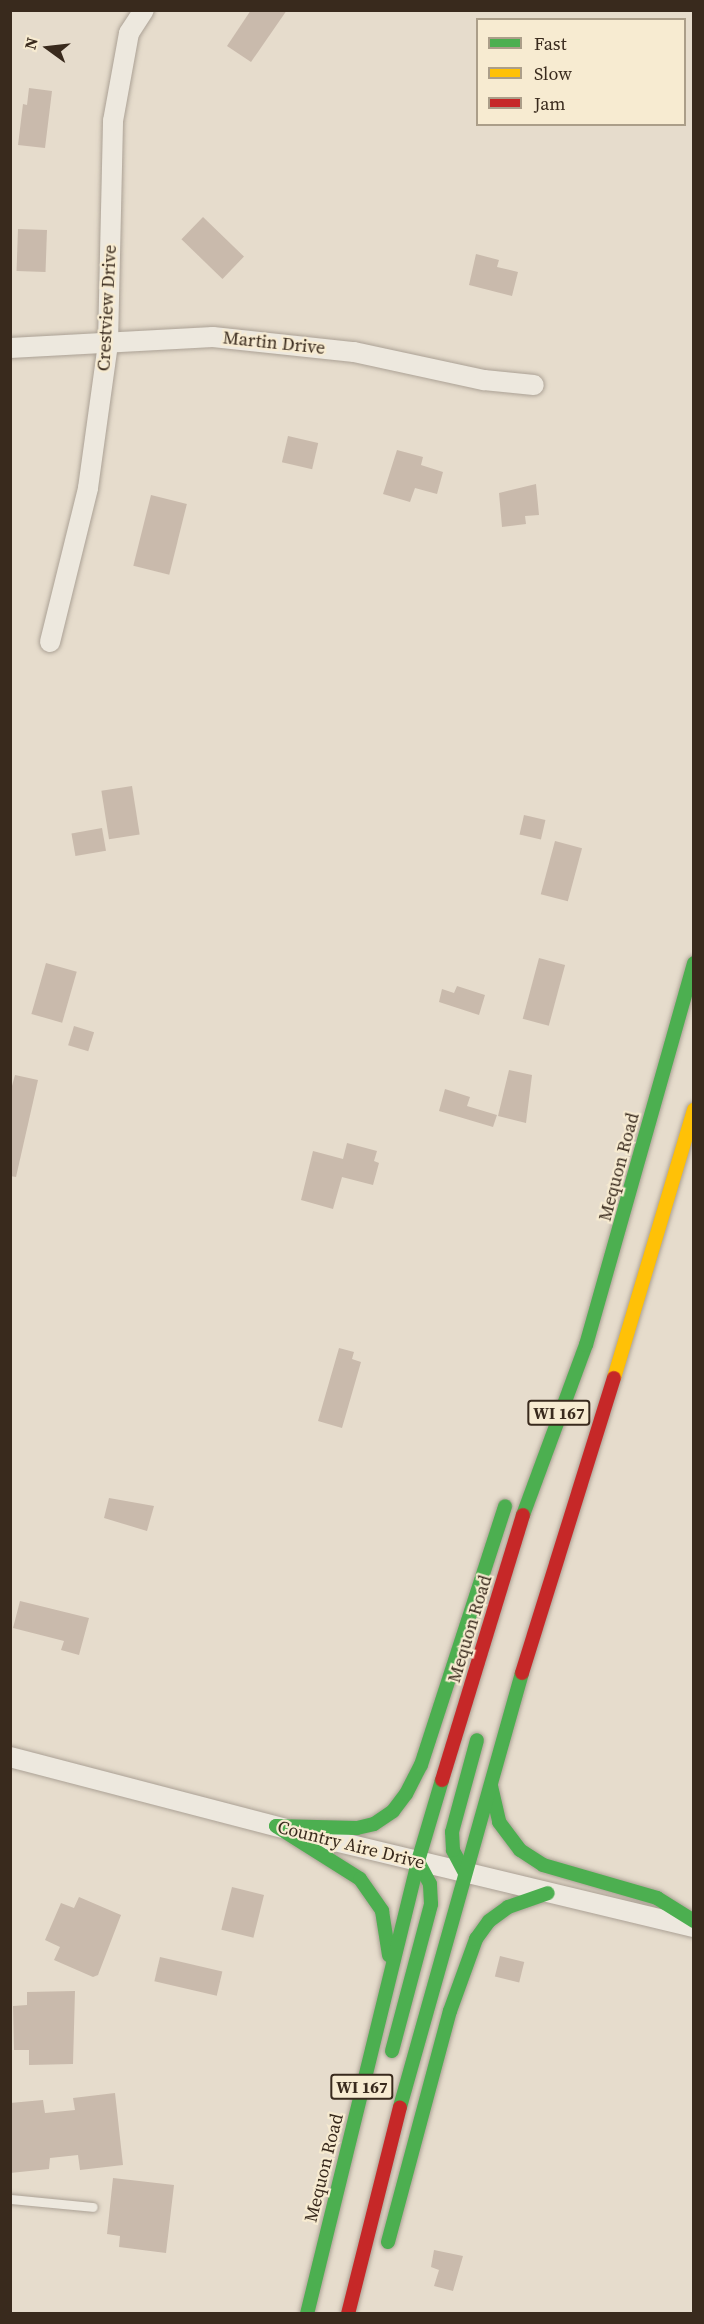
<!DOCTYPE html>
<html>
<head>
<meta charset="utf-8">
<style>
  body { margin:0 }
  #map { position:relative; width:704px; height:2324px; overflow:hidden; background:#e6dccc; font-family:"Source Serif 4",serif }
  div>[style] { position:absolute }
  .building>* { inset:0; background:#c9baac; transform-origin:0 0 }
  .roads { filter:drop-shadow(0 0 2px #aba195) drop-shadow(0 0 2px #aba195) }
  .lane>* { height:9px; margin:-4.5px; padding:0 4.5px; transform-origin:4.5px; border-radius:4.5px; background:#ede8de }
  .street>* { height:20px; margin:-10px; padding:0 10px; transform-origin:10px; border-radius:10px; background:#ede8de }
  .fast>* { height:14px; margin:-7px; padding:0 7px; transform-origin:7px; border-radius:7px; background:#4caf50 }
  .slow>* { height:14px; margin:-7px; padding:0 7px; transform-origin:7px; border-radius:7px; background:#ffc107 }
  .jam>* { height:14px; margin:-7px; padding:0 7px; transform-origin:7px; border-radius:7px; background:#c62828 }
  span { translate:-50% -50%; white-space:nowrap; text-align:center; line-height:1.15; -webkit-text-stroke:4.5px #f7ebd1; paint-order:stroke }
  .shield-label span { padding:2px 4px; background:#f7ebd1; border:2px solid; border-radius:4px; -webkit-text-stroke-width:0 }
  .shield-label { font-size:16px; color:#392a1d; font-weight:700 }
  .street-label { font-size:18px; color:#392a1d }
  .frame { position:absolute; inset:0; border:12px solid #392a1d; pointer-events:none }
  .legend { position:absolute; left:476px; top:18px; width:210px; height:108px; box-sizing:border-box; background:#f7ebd1; border:2px solid #ab9e89; margin:0; padding:8px 10px; list-style:none; font-size:18px; color:#392a1d }
  .legend li { display:flex; align-items:center; gap:12px; height:30px }
  .legend b { width:30px; border:2px solid #ab9e89 }
  .north { position:absolute; left:18px; top:18px; width:60px; height:60px; -webkit-text-stroke:4px #f7ebd1; paint-order:stroke; rotate:285deg; font-size:16px; font-weight:700; line-height:24px; text-align:center; color:#392a1d }
  .north::after { content:''; display:block; margin:auto; width:21px; height:27px; background:#392a1d; clip-path:polygon(50% 0,100% 100%,50% 72%,0 100%) }
</style>
</head>
<body>
<div id="map">
  <div class="building">
    <div style="clip-path:polygon(251px 10px,287px 10px,251px 62px,227px 46px)"></div>
    <div style="clip-path:polygon(29px 88px,52px 91px,45px 148px,18px 145px,23px 104px,27px 105px)"></div>
    <div style="left:203px;top:217px;width:57px;height:31px;rotate:44deg"></div>
    <div style="left:18px;top:229px;width:29px;height:42px;rotate:2deg"></div>
    <div style="clip-path:polygon(476px 254px,499px 260px,497px 267px,518px 272px,512px 296px,469px 285px)"></div>
    <div style="left:288px;top:436px;width:31px;height:27px;rotate:13deg"></div>
    <div style="clip-path:polygon(397px 450px,423px 457px,421px 465px,443px 472px,437px 494px,415px 488px,410px 502px,383px 494px)"></div>
    <div style="clip-path:polygon(536px 484px,539px 515px,525px 516px,526px 524px,502px 527px,499px 493px)"></div>
    <div style="left:151px;top:495px;width:37px;height:73px;rotate:14deg"></div>
    <div style="left:132px;top:786px;width:49px;height:31px;rotate:81deg"></div>
    <div style="left:524px;top:815px;width:22px;height:20px;rotate:13deg"></div>
    <div style="left:102px;top:828px;width:23px;height:31px;rotate:80deg"></div>
    <div style="left:555px;top:841px;width:28px;height:55px;rotate:15deg"></div>
    <div style="left:539px;top:958px;width:27px;height:63px;rotate:15deg"></div>
    <div style="left:46px;top:963px;width:32px;height:53px;rotate:16deg"></div>
    <div style="clip-path:polygon(457px 986px,485px 995px,479px 1015px,439px 1002px,442px 989px,454px 993px)"></div>
    <div style="left:74px;top:1026px;width:21px;height:20px;rotate:17deg"></div>
    <div style="clip-path:polygon(509px 1070px,532px 1075px,526px 1123px,498px 1116px)"></div>
    <div style="clip-path:polygon(15px 1075px,38px 1080px,16px 1177px,10px 1176px,10px 1093px)"></div>
    <div style="clip-path:polygon(445px 1089px,470px 1097px,467px 1106px,497px 1115px,493px 1127px,439px 1111px)"></div>
    <div style="clip-path:polygon(347px 1143px,377px 1151px,374px 1161px,379px 1163px,373px 1185px,342px 1177px,333px 1209px,301px 1200px,313px 1151px,343px 1159px)"></div>
    <div style="clip-path:polygon(339px 1348px,354px 1352px,352px 1359px,361px 1362px,342px 1428px,318px 1421px)"></div>
    <div style="clip-path:polygon(109px 1498px,154px 1506px,147px 1531px,104px 1518px)"></div>
    <div style="clip-path:polygon(20px 1601px,89px 1618px,79px 1655px,61px 1650px,64px 1641px,13px 1628px)"></div>
    <div style="left:232px;top:1887px;width:33px;height:44px;rotate:14deg"></div>
    <div style="clip-path:polygon(79px 1897px,121px 1915px,98px 1975px,93px 1977px,54px 1960px,60px 1947px,45px 1940px,61px 1903px,74px 1908px)"></div>
    <div style="left:500px;top:1956px;width:25px;height:21px;rotate:14deg"></div>
    <div style="left:160px;top:1957px;width:64px;height:25px;rotate:13deg"></div>
    <div style="clip-path:polygon(75px 1991px,73px 2064px,29px 2065px,29px 2050px,14px 2050px,13px 2006px,27px 2005px,27px 1992px)"></div>
    <div style="clip-path:polygon(115px 2093px,123px 2165px,80px 2170px,78px 2155px,50px 2158px,49px 2169px,10px 2173px,10px 2103px,43px 2100px,45px 2113px,75px 2110px,73px 2098px)"></div>
    <div style="clip-path:polygon(113px 2178px,174px 2185px,166px 2253px,119px 2247px,120px 2236px,107px 2234px)"></div>
    <div style="clip-path:polygon(434px 2250px,463px 2256px,453px 2291px,434px 2286px,439px 2270px,431px 2267px)"></div>
  </div>
  <div class="roads">
    <div class="lane">
      <div style="left:10px;top:2199px;width:83px;rotate:5.5deg"></div>
    </div>
    <div class="street">
      <div style="left:10px;top:348px;width:203px;rotate:-3.1deg"></div>
      <div style="left:213px;top:337px;width:142px;rotate:6.1deg"></div>
      <div style="left:354px;top:352px;width:133px;rotate:12.2deg"></div>
      <div style="left:484px;top:380px;width:50px;rotate:5.7deg"></div>
      <div style="left:50px;top:642px;width:159px;rotate:-76.1deg"></div>
      <div style="left:88px;top:488px;width:146px;rotate:-82.1deg"></div>
      <div style="left:108px;top:343px;width:222px;rotate:-88.7deg"></div>
      <div style="left:113px;top:121px;width:89px;rotate:-79.7deg"></div>
      <div style="left:129px;top:33px;width:27px;rotate:-57deg"></div>
      <div style="left:10px;top:1757px;width:286px;rotate:14.6deg"></div>
      <div style="left:318px;top:1837px;width:385px;rotate:13.5deg"></div>
    </div>
    <div class="fast">
      <div style="left:523px;top:1515px;width:181px;rotate:-69.7deg"></div>
      <div style="left:586px;top:1345px;width:397px;rotate:-74.2deg"></div>
      <div style="left:491px;top:1786px;width:37px;rotate:77deg"></div>
      <div style="left:499px;top:1822px;width:35px;rotate:53deg"></div>
      <div style="left:520px;top:1850px;width:27px;rotate:33deg"></div>
      <div style="left:543px;top:1865px;width:119px;rotate:16.1deg"></div>
      <div style="left:657px;top:1898px;width:44px;rotate:31.9deg"></div>
      <div style="left:276px;top:1826px;width:81px;rotate:1.4deg"></div>
      <div style="left:357px;top:1828px;width:17px;rotate:-13deg"></div>
      <div style="left:374px;top:1824px;width:23px;rotate:-34deg"></div>
      <div style="left:393px;top:1811px;width:21px;rotate:-53deg"></div>
      <div style="left:406px;top:1794px;width:33px;rotate:-63deg"></div>
      <div style="left:421px;top:1765px;width:272px;rotate:-72deg"></div>
      <div style="left:276px;top:1826px;width:99px;rotate:32.2deg"></div>
      <div style="left:360px;top:1879px;width:39px;rotate:55deg"></div>
      <div style="left:382px;top:1911px;width:45px;rotate:81deg"></div>
      <div style="left:465px;top:1873px;width:26px;rotate:-118deg"></div>
      <div style="left:453px;top:1850px;width:18px;rotate:-93deg"></div>
      <div style="left:452px;top:1832px;width:95px;rotate:-74.8deg"></div>
      <div style="left:392px;top:2051px;width:152px;rotate:-75.1deg"></div>
      <div style="left:431px;top:1904px;width:20px;rotate:-93deg"></div>
      <div style="left:430px;top:1884px;width:26px;rotate:-118deg"></div>
      <div style="left:400px;top:2107px;width:451px;rotate:-74.3deg"></div>
      <div style="left:388px;top:2242px;width:239px;rotate:-75deg"></div>
      <div style="left:450px;top:2011px;width:77px;rotate:-70.1deg"></div>
      <div style="left:476px;top:1939px;width:22px;rotate:-54deg"></div>
      <div style="left:489px;top:1921px;width:24px;rotate:-36deg"></div>
      <div style="left:508px;top:1907px;width:42px;rotate:-19.3deg"></div>
      <div style="left:307px;top:2314px;width:466px;rotate:-76.2deg"></div>
      <div style="left:418px;top:1861px;width:84px;rotate:-73.5deg"></div>
    </div>
    <div class="slow">
      <div style="left:614px;top:1378px;width:280px;rotate:-73.4deg"></div>
    </div>
    <div class="jam">
      <div style="left:522px;top:1673px;width:309px;rotate:-72.7deg"></div>
      <div style="left:442px;top:1780px;width:277px;rotate:-73deg"></div>
      <div style="left:348px;top:2314px;width:213px;rotate:-75.9deg"></div>
    </div>
  </div>
  <div class="shield-label">
    <span style="left:559px;top:1413px">WI 167</span>
    <span style="left:362px;top:2087px">WI 167</span>
  </div>
  <div class="street-label">
    <span style="left:107px;top:308px;rotate:-87deg">Crestview Drive</span>
    <span style="left:274px;top:343px;rotate:6deg">Martin Drive</span>
    <span style="left:619px;top:1167px;rotate:-75deg">Mequon Road</span>
    <span style="left:470px;top:1629px;rotate:-73deg">Mequon Road</span>
    <span style="left:351px;top:1845px;rotate:14deg">Country Aire Drive</span>
    <span style="left:324px;top:2168px;rotate:-76deg">Mequon Road</span>
  </div>
  <div class="frame"></div>
  <ul class="legend">
  <li><b style="height:8px;background:#4caf50"></b>Fast</li>
  <li><b style="height:8px;background:#ffc107"></b>Slow</li>
  <li><b style="height:8px;background:#c62828"></b>Jam</li>
  </ul>
  <div class="north">N</div>
</div>
</body>
</html>
